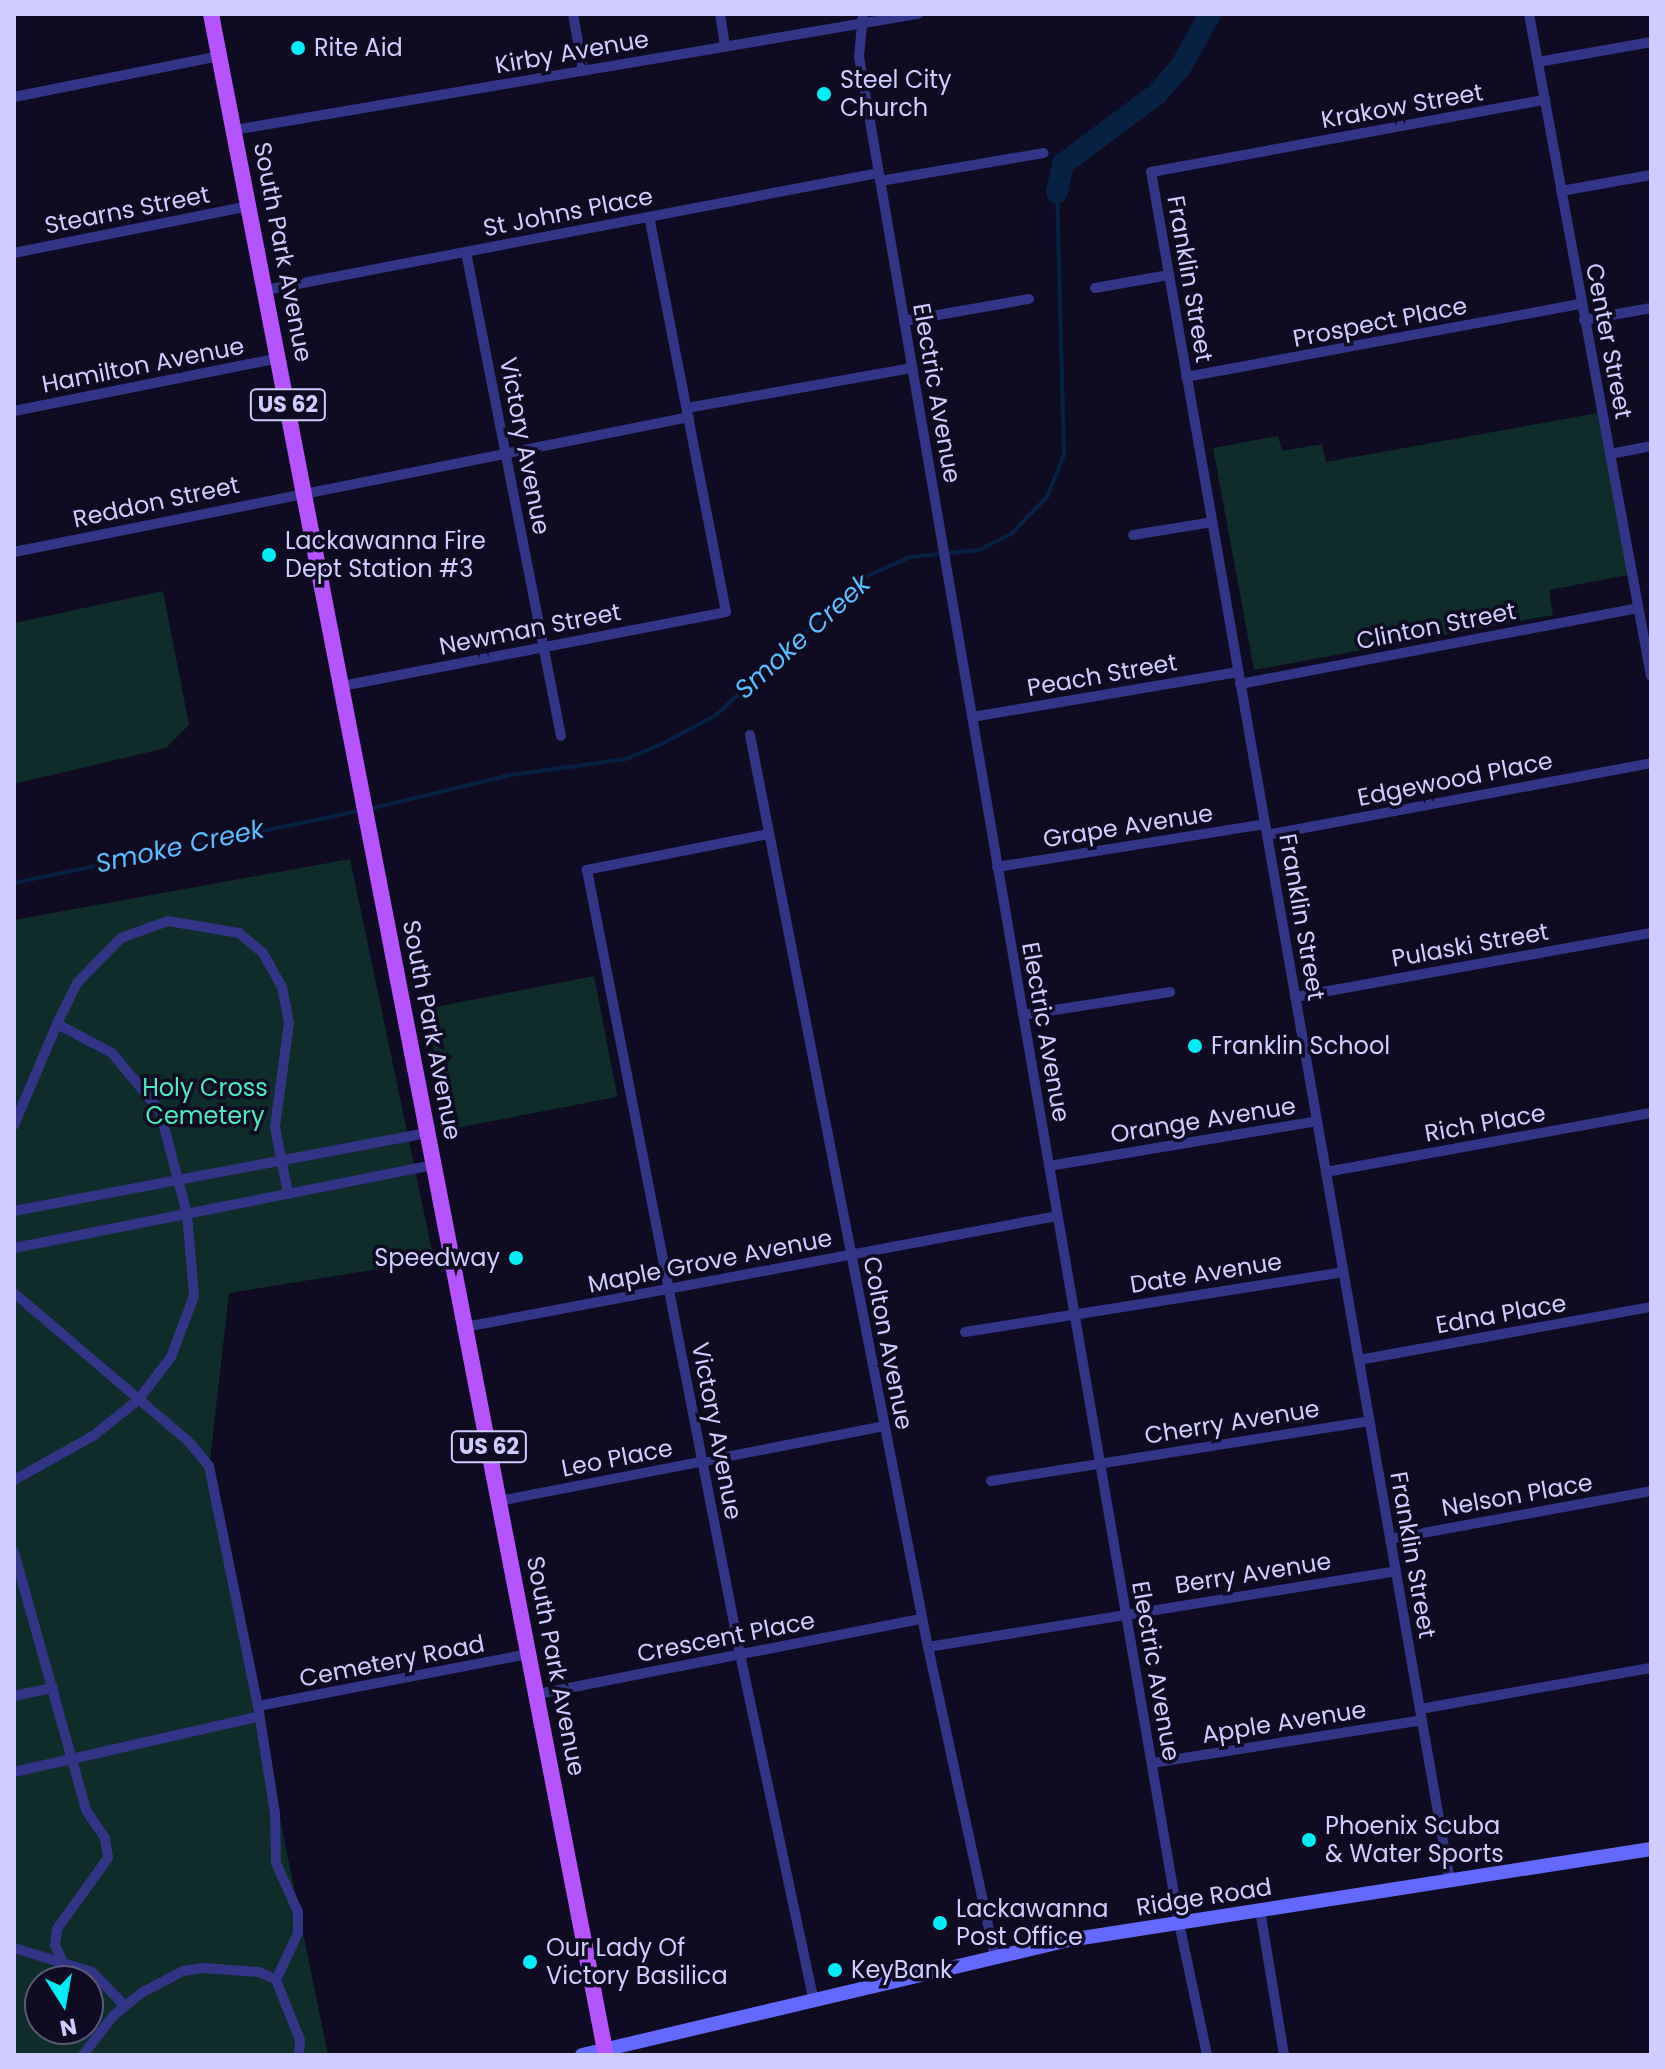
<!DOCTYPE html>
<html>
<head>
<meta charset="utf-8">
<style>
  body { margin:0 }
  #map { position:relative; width:1665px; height:2069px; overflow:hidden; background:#0e0b22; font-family:Poppins,sans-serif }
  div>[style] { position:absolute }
  .green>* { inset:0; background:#0e2c2a; transform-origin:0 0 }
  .stream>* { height:4px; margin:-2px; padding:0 2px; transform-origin:2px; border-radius:2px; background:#072145 }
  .river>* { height:22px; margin:-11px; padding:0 11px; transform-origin:11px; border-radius:11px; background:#072145 }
  .minor>* { height:10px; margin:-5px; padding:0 5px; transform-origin:5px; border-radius:5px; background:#323485 }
  .secondary>* { height:14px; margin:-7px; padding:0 7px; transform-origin:7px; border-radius:7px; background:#6368ff }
  .primary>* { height:16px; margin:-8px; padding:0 8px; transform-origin:8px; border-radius:8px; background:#b553ff }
  .dots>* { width:22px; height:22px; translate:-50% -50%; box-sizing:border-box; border:4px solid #0e0b22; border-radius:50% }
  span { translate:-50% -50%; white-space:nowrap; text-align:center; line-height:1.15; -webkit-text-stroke:7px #0e0b22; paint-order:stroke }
  .shield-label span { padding:2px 6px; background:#0e0b22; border:2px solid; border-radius:6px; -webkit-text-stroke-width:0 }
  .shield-label { font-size:22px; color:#cfccff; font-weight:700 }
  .poi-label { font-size:24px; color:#cfccff }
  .left { translate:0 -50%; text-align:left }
  .right { translate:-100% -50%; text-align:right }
  .street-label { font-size:24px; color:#cfccff }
  .park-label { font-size:24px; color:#4deab9 }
  .water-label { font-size:26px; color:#5abcff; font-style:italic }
  .frame { position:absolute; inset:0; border:16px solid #cfccff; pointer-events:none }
  .north { position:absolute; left:24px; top:1965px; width:80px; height:80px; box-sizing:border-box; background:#0e0b22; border:2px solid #5b587a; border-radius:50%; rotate:169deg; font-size:22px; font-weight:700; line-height:32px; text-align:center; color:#cfccff }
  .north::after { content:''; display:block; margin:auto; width:28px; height:36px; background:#00edf7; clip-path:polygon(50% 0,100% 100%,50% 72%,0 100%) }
</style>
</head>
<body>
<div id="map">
  <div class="green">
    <div style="clip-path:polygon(1598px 413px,1628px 575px,1549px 590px,1553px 615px,1254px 670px,1213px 448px,1278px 436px,1282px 451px,1322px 444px,1326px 462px)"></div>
    <div style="clip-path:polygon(163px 591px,189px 725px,166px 748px,14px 784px,14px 623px)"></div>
    <div style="clip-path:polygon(evenodd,350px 859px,434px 1260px,229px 1293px,209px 1470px,328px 2055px,14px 2055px,14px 920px,350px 859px,40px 1981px,88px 1981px,88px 2029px,40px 2029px,40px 1981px)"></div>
    <div style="left:594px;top:976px;width:123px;height:171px;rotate:79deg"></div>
  </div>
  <div class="stream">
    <div style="left:369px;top:809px;width:146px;rotate:-13.5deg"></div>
    <div style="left:511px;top:775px;width:116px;rotate:-7.9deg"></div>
    <div style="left:626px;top:759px;width:41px;rotate:-22.8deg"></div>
    <div style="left:664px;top:743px;width:59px;rotate:-28.3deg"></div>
    <div style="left:716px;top:715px;width:203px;rotate:-42.8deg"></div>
    <div style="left:865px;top:577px;width:49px;rotate:-24deg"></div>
    <div style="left:910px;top:557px;width:69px;rotate:-5.8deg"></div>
    <div style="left:979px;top:550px;width:37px;rotate:-27deg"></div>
    <div style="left:1012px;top:533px;width:50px;rotate:-45.8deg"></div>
    <div style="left:1047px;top:497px;width:45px;rotate:-68deg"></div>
    <div style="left:1064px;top:455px;width:263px;rotate:-91.5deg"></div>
    <div style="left:14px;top:883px;width:353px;rotate:-11.8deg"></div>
  </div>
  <div class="river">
    <div style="left:1057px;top:192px;width:29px;rotate:-78deg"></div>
    <div style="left:1063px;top:164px;width:117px;rotate:-36.7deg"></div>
    <div style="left:1157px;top:94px;width:35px;rotate:-49deg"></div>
    <div style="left:1180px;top:68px;width:62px;rotate:-60.9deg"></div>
  </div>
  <div class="minor">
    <div style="left:573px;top:14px;width:57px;rotate:79.9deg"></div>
    <div style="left:720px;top:14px;width:32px;rotate:81deg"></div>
    <div style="left:863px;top:14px;width:43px;rotate:95.3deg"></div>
    <div style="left:859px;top:57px;width:1893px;rotate:80.27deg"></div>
    <div style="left:1179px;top:1923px;width:135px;rotate:78deg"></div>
    <div style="left:1529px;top:14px;width:673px;rotate:79.56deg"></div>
    <div style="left:1538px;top:62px;width:115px;rotate:-10deg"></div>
    <div style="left:14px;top:97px;width:209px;rotate:-11.3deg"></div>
    <div style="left:234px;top:130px;width:694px;rotate:-9.63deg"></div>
    <div style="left:880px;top:181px;width:166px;rotate:-9.7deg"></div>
    <div style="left:1561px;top:191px;width:91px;rotate:-10.1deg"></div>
    <div style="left:466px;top:252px;width:493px;rotate:78.9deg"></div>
    <div style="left:14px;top:253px;width:240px;rotate:-11.3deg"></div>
    <div style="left:1095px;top:288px;width:75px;rotate:-10deg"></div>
    <div style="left:266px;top:290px;width:623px;rotate:-10.82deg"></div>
    <div style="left:1584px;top:320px;width:68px;rotate:-10.2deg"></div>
    <div style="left:904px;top:321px;width:127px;rotate:-10deg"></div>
    <div style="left:1186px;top:377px;width:402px;rotate:-10.5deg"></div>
    <div style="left:687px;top:408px;width:229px;rotate:-10.1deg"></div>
    <div style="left:14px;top:411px;width:270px;rotate:-11.3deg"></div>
    <div style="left:1610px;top:454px;width:42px;rotate:-11deg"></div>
    <div style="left:1133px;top:535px;width:80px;rotate:-9.3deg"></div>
    <div style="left:14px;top:552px;width:688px;rotate:-11.31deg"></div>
    <div style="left:1240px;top:684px;width:405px;rotate:-10.8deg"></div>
    <div style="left:342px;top:686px;width:391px;rotate:-10.9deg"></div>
    <div style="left:726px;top:612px;width:402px;rotate:-101deg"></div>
    <div style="left:972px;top:717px;width:270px;rotate:-9.6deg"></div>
    <div style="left:750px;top:735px;width:929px;rotate:78.96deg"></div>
    <div style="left:928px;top:1647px;width:317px;rotate:77.8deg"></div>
    <div style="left:768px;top:834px;width:185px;rotate:168.8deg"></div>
    <div style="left:587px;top:870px;width:799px;rotate:78.96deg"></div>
    <div style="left:740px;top:1654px;width:352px;rotate:78deg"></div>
    <div style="left:1267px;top:835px;width:391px;rotate:-10.6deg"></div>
    <div style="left:997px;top:867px;width:271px;rotate:-9.1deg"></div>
    <div style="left:1295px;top:997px;width:362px;rotate:-10.2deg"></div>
    <div style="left:1023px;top:1015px;width:149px;rotate:-8.9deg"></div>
    <div style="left:57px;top:1024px;width:46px;rotate:-64deg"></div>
    <div style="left:77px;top:983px;width:63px;rotate:-45.6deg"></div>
    <div style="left:121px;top:938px;width:50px;rotate:-19.9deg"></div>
    <div style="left:168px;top:921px;width:72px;rotate:9.6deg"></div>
    <div style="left:239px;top:933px;width:31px;rotate:40deg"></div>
    <div style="left:263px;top:953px;width:39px;rotate:61deg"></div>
    <div style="left:282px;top:987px;width:37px;rotate:79deg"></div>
    <div style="left:289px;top:1023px;width:105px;rotate:97.7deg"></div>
    <div style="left:275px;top:1127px;width:68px;rotate:79deg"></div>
    <div style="left:14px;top:1125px;width:110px;rotate:-66.9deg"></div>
    <div style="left:57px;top:1024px;width:62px;rotate:27.8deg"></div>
    <div style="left:112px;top:1053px;width:75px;rotate:50.4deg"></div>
    <div style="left:160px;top:1111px;width:106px;rotate:75.3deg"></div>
    <div style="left:187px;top:1214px;width:82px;rotate:85.1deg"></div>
    <div style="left:194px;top:1296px;width:65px;rotate:110.7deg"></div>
    <div style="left:171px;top:1357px;width:54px;rotate:127.5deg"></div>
    <div style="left:138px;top:1400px;width:58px;rotate:141.3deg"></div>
    <div style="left:93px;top:1436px;width:90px;rotate:150.9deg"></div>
    <div style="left:1049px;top:1166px;width:272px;rotate:-9.5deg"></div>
    <div style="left:1326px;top:1172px;width:330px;rotate:-10.3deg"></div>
    <div style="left:14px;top:1211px;width:420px;rotate:-10.7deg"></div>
    <div style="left:14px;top:1248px;width:427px;rotate:-11.2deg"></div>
    <div style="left:14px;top:1293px;width:228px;rotate:40.4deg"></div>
    <div style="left:188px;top:1441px;width:33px;rotate:50deg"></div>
    <div style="left:209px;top:1466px;width:245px;rotate:78.5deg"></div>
    <div style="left:258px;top:1706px;width:276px;rotate:-10.9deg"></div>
    <div style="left:465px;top:1327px;width:602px;rotate:-10.62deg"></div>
    <div style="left:965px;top:1332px;width:383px;rotate:-9deg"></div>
    <div style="left:1359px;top:1360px;width:297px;rotate:-10.3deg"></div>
    <div style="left:991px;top:1481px;width:383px;rotate:-9deg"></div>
    <div style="left:499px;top:1501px;width:392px;rotate:-11deg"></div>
    <div style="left:1390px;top:1539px;width:265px;rotate:-10.4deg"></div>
    <div style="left:14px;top:1552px;width:268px;rotate:74.4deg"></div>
    <div style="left:86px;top:1810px;width:34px;rotate:56deg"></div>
    <div style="left:105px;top:1838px;width:20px;rotate:81deg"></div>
    <div style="left:108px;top:1858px;width:87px;rotate:125.7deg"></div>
    <div style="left:57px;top:1929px;width:16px;rotate:97deg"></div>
    <div style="left:55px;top:1945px;width:23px;rotate:65deg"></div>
    <div style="left:928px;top:1647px;width:474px;rotate:-9.2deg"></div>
    <div style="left:538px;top:1694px;width:391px;rotate:-11.1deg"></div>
    <div style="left:14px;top:1696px;width:40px;rotate:-12deg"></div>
    <div style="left:258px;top:1706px;width:108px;rotate:81deg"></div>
    <div style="left:275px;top:1813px;width:50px;rotate:88.9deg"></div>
    <div style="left:276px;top:1863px;width:54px;rotate:65.8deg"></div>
    <div style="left:298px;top:1912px;width:21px;rotate:90deg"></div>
    <div style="left:298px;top:1933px;width:52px;rotate:115.1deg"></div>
    <div style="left:1420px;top:1709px;width:235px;rotate:-10.1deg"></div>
    <div style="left:1152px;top:1763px;width:273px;rotate:-9deg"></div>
    <div style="left:14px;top:1772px;width:252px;rotate:-12.8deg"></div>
    <div style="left:1450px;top:1881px;width:1735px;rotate:-99.92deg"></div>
    <div style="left:1151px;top:172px;width:401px;rotate:-10.4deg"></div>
    <div style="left:1260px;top:1910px;width:147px;rotate:80.6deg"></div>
    <div style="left:14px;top:1948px;width:82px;rotate:17.1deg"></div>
    <div style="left:92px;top:1972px;width:47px;rotate:45.9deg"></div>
    <div style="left:83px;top:2055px;width:49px;rotate:-52.4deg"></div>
    <div style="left:113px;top:2016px;width:38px;rotate:-39deg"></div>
    <div style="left:143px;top:1992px;width:45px;rotate:-27.7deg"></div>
    <div style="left:183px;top:1971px;width:20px;rotate:-9deg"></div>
    <div style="left:203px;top:1968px;width:56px;rotate:4.1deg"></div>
    <div style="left:259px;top:1972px;width:19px;rotate:25deg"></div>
    <div style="left:276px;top:1980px;width:65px;rotate:68.2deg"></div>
    <div style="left:300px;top:2040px;width:15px;rotate:94deg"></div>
  </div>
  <div class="secondary">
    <div style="left:582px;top:2055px;width:500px;rotate:-13.29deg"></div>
    <div style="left:1069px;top:1940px;width:589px;rotate:-8.89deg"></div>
  </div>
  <div class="primary">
    <div style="left:211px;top:14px;width:2079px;rotate:79.05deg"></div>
  </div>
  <div class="dots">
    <div style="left:298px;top:48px;background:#00edf7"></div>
    <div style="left:824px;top:94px;background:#00edf7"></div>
    <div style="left:269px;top:555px;background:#00edf7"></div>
    <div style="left:1195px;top:1046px;background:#00edf7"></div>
    <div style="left:516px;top:1258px;background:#00edf7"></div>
    <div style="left:1309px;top:1840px;background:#00edf7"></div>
    <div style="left:940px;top:1923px;background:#00edf7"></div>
    <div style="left:530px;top:1962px;background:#00edf7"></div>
    <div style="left:835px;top:1970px;background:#00edf7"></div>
  </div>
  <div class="shield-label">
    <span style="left:288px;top:405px">US 62</span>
    <span style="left:489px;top:1447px">US 62</span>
  </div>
  <div class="poi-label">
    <span class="left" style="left:314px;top:48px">Rite Aid</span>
    <span class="left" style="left:840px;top:94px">Steel City<br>Church</span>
    <span class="left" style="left:285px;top:555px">Lackawanna Fire<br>Dept Station #3</span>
    <span class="left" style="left:1211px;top:1046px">Franklin School</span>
    <span class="right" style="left:500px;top:1258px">Speedway</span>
    <span class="left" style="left:1325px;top:1840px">Phoenix Scuba<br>&amp; Water Sports</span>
    <span class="left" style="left:956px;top:1923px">Lackawanna<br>Post Office</span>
    <span class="left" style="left:546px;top:1962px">Our Lady Of<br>Victory Basilica</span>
    <span class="left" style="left:851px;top:1970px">KeyBank</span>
  </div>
  <div class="street-label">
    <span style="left:572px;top:52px;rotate:-10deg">Kirby Avenue</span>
    <span style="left:1402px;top:106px;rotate:-10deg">Krakow Street</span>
    <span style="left:127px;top:210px;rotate:-11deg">Stearns Street</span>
    <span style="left:568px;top:212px;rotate:-11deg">St Johns Place</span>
    <span style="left:283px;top:252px;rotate:79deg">South Park Avenue</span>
    <span style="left:1190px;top:279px;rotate:80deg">Franklin Street</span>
    <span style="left:1380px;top:322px;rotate:-11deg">Prospect Place</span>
    <span style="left:1609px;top:341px;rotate:79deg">Center Street</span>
    <span style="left:143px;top:365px;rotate:-11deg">Hamilton Avenue</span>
    <span style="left:937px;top:393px;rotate:80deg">Electric Avenue</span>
    <span style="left:525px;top:446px;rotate:79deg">Victory Avenue</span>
    <span style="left:156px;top:502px;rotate:-12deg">Reddon Street</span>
    <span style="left:1436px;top:626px;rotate:-11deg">Clinton Street</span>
    <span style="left:530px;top:629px;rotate:-11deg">Newman Street</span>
    <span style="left:1102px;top:675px;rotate:-10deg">Peach Street</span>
    <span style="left:1455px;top:779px;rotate:-11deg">Edgewood Place</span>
    <span style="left:1128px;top:826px;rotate:-9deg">Grape Avenue</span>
    <span style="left:1302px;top:917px;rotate:80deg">Franklin Street</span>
    <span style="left:1470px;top:945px;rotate:-10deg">Pulaski Street</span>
    <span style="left:432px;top:1030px;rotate:79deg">South Park Avenue</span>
    <span style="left:1046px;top:1032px;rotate:80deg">Electric Avenue</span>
    <span style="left:1203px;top:1120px;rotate:-9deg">Orange Avenue</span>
    <span style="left:1485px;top:1123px;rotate:-10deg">Rich Place</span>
    <span style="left:710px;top:1261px;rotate:-11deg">Maple Grove Avenue</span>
    <span style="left:1206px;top:1273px;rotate:-9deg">Date Avenue</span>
    <span style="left:1501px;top:1314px;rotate:-10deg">Edna Place</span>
    <span style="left:888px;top:1343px;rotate:79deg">Colton Avenue</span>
    <span style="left:1232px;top:1422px;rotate:-9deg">Cherry Avenue</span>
    <span style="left:717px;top:1431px;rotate:79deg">Victory Avenue</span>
    <span style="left:617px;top:1458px;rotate:-11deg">Leo Place</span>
    <span style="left:1517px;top:1495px;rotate:-10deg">Nelson Place</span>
    <span style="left:1413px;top:1555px;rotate:80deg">Franklin Street</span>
    <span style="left:1253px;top:1573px;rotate:-9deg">Berry Avenue</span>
    <span style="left:726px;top:1637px;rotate:-11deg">Crescent Place</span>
    <span style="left:392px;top:1661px;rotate:-11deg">Cemetery Road</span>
    <span style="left:556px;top:1666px;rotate:79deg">South Park Avenue</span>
    <span style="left:1156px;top:1671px;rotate:80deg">Electric Avenue</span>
    <span style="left:1284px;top:1722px;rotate:-9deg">Apple Avenue</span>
    <span style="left:1204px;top:1897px;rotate:-9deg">Ridge Road</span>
  </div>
  <div class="park-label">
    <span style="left:205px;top:1102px">Holy Cross<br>Cemetery</span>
  </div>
  <div class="water-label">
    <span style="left:803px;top:637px;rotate:-42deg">Smoke Creek</span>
    <span style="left:180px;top:847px;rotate:-12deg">Smoke Creek</span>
  </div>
  <div class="frame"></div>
  <div class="north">N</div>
</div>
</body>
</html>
